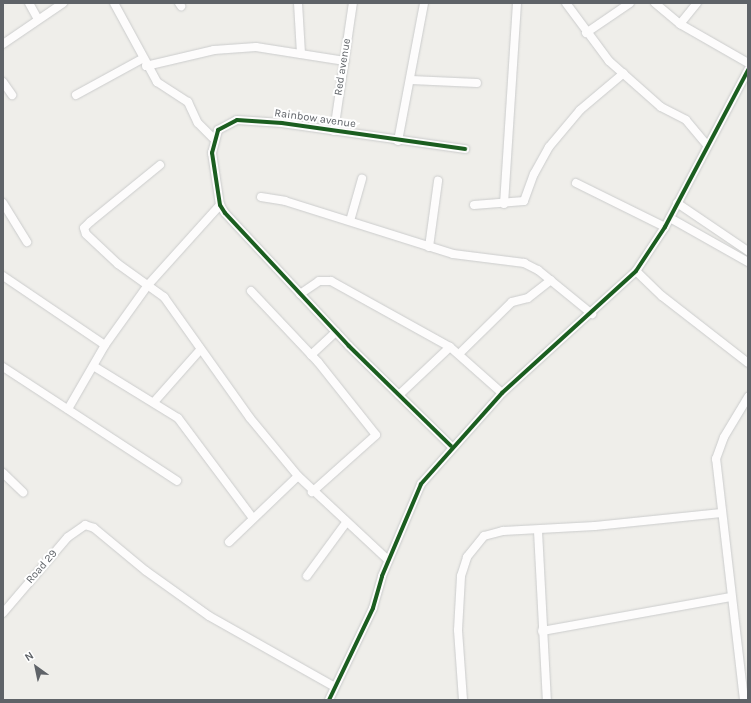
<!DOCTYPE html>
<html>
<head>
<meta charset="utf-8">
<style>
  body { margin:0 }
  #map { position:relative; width:751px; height:703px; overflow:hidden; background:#efeeea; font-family:Karla,sans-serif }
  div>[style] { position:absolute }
  .roads { filter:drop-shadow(0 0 1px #cbcccc) drop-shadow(0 0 1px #cbcccc) }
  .minor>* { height:8px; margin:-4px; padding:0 4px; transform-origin:4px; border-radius:4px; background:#fdfcfc }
  .cycleway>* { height:4px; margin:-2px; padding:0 2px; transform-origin:2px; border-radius:2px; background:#1b5e20 }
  span { translate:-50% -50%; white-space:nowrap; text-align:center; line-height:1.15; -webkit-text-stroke:4px #fff; paint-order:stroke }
  .street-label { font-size:11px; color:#5f6368 }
  .frame { position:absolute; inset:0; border:4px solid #5f6368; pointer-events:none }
  .north { position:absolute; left:16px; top:647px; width:40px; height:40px; -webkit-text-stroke:3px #fff; paint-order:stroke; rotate:327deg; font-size:11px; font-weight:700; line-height:16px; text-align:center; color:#5f6368 }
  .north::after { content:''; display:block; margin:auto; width:14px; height:18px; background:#5f6368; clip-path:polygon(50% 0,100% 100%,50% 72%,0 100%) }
</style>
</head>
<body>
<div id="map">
  <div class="roads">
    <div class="minor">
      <div style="left:29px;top:3px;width:18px;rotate:61deg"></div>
      <div style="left:114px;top:3px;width:90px;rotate:61.4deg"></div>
      <div style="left:157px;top:82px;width:37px;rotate:33deg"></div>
      <div style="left:188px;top:102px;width:23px;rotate:65deg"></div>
      <div style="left:198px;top:123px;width:21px;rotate:45deg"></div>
      <div style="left:179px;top:3px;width:4px;rotate:56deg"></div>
      <div style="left:298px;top:3px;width:51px;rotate:86.6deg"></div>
      <div style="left:566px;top:3px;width:72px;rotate:53.4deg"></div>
      <div style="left:609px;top:61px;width:69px;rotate:41.5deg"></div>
      <div style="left:661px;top:107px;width:28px;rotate:27deg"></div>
      <div style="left:686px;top:120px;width:31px;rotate:50deg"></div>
      <div style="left:655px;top:3px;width:33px;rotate:40deg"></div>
      <div style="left:680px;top:24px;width:78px;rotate:29.8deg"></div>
      <div style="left:680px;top:24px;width:27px;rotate:-51deg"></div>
      <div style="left:586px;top:33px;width:53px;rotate:-34.3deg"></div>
      <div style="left:3px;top:44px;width:73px;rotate:-34.3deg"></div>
      <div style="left:146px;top:66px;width:70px;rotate:-13.2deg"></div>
      <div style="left:214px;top:50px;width:42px;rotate:-4.1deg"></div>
      <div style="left:256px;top:47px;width:90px;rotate:8.9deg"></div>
      <div style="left:411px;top:80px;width:66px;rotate:2.6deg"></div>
      <div style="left:3px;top:82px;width:16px;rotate:55deg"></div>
      <div style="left:76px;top:95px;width:75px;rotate:-28.6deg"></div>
      <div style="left:334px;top:131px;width:129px;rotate:-81.6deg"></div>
      <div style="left:398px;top:141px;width:140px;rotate:-79.3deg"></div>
      <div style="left:160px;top:165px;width:90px;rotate:140.8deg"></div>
      <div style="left:90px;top:222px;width:8px;rotate:135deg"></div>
      <div style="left:84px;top:228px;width:6px;rotate:72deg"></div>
      <div style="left:86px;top:234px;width:44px;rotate:43.2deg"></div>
      <div style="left:118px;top:264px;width:57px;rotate:35.7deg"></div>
      <div style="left:164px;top:297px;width:148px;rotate:54.6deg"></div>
      <div style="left:250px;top:418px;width:75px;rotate:50.4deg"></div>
      <div style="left:298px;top:476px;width:123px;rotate:43deg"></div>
      <div style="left:576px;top:183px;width:99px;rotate:26.3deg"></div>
      <div style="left:261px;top:197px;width:24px;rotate:9deg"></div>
      <div style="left:285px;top:201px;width:176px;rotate:17.5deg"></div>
      <div style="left:453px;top:254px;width:72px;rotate:7.2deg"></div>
      <div style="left:524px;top:263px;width:16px;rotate:27deg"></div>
      <div style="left:538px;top:270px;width:70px;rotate:39.2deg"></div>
      <div style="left:3px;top:203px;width:46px;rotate:58.4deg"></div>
      <div style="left:677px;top:203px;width:86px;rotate:34.1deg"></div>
      <div style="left:504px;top:204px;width:201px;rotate:-86.3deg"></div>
      <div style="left:474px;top:205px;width:50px;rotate:-4.6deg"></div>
      <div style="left:524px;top:201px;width:29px;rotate:-70deg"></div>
      <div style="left:534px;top:174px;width:31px;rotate:-61deg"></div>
      <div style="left:549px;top:147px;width:48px;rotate:-50deg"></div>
      <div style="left:580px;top:110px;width:57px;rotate:-40.1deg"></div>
      <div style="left:670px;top:218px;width:90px;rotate:29.4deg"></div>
      <div style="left:350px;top:221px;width:44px;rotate:-74.1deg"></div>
      <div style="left:429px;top:247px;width:67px;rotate:-82.2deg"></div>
      <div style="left:636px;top:271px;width:36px;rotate:44deg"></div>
      <div style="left:662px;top:296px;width:109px;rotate:37.9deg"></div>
      <div style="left:3px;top:276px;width:123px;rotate:34.1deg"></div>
      <div style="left:251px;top:291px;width:98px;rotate:46.7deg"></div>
      <div style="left:318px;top:362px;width:93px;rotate:51.5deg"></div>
      <div style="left:376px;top:435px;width:86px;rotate:138.3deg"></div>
      <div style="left:300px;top:294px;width:23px;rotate:-34deg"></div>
      <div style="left:319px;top:281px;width:12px"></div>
      <div style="left:331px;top:281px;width:136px;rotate:29deg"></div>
      <div style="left:450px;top:347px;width:69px;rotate:41.5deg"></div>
      <div style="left:459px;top:354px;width:74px;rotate:-44.5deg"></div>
      <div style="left:512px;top:302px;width:16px;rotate:-14deg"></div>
      <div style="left:528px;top:298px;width:29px;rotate:-38deg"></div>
      <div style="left:311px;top:355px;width:34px;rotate:-43deg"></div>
      <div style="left:3px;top:367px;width:208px;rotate:33.2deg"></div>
      <div style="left:95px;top:367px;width:97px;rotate:31.6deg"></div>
      <div style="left:178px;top:418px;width:124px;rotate:53.2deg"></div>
      <div style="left:399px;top:395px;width:70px;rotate:-43.3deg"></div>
      <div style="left:154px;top:402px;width:69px;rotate:-48.5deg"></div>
      <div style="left:68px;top:409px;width:74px;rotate:-60deg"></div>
      <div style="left:105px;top:345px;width:74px;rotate:-54.4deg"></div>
      <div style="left:148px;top:285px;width:108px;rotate:-48deg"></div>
      <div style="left:451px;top:446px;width:143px;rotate:-135.6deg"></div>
      <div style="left:349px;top:346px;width:182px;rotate:-133deg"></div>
      <div style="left:225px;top:213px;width:9px;rotate:-122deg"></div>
      <div style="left:220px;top:205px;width:53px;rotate:-98.7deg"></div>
      <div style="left:212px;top:153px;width:24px;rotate:-75deg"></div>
      <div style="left:218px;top:130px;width:21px;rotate:-28deg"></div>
      <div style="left:237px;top:120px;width:45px;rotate:3.8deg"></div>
      <div style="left:282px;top:123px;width:185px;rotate:8.1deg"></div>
      <div style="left:3px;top:473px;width:28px;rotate:44deg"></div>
      <div style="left:538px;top:531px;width:169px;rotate:87deg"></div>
      <div style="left:229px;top:542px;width:95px;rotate:-43.7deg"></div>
      <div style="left:307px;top:576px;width:64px;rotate:-53.8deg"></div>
      <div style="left:3px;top:613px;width:100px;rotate:-49.5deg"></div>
      <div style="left:68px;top:537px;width:21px;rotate:-35deg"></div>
      <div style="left:85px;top:525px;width:9px;rotate:18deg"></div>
      <div style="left:94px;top:528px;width:67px;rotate:39.6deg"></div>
      <div style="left:146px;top:571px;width:77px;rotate:35.5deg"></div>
      <div style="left:209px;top:616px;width:142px;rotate:29.4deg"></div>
      <div style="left:542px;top:631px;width:192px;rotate:-10.2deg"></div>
      <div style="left:329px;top:700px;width:102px;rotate:-64.4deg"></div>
      <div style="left:373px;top:608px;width:33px;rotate:-74deg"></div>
      <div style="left:382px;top:576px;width:100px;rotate:-67deg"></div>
      <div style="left:421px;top:484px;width:122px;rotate:-48.3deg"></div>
      <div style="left:502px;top:393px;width:181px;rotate:-42.3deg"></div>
      <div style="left:636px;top:271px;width:53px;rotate:-56.6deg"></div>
      <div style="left:665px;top:227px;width:178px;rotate:-62.1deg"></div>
      <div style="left:463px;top:700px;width:70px;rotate:-94.1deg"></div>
      <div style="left:458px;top:630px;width:54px;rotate:-86.8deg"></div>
      <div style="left:461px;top:576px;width:20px;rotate:-72deg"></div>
      <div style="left:467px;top:557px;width:27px;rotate:-51deg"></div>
      <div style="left:484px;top:536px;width:20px;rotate:-15deg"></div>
      <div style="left:503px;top:531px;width:92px;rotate:-3.1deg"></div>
      <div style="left:595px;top:526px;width:127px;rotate:-5.9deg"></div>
      <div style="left:744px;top:700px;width:243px;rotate:-96.6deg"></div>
      <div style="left:716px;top:459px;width:23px;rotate:-70deg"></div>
      <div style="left:724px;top:437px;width:47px;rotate:-59deg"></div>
    </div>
  </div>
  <div class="cycleway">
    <div style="left:451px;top:446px;width:143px;rotate:-135.6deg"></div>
    <div style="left:349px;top:346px;width:182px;rotate:-133deg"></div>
    <div style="left:225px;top:213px;width:9px;rotate:-122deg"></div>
    <div style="left:220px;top:205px;width:53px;rotate:-98.7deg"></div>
    <div style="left:212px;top:153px;width:24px;rotate:-75deg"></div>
    <div style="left:218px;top:130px;width:21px;rotate:-28deg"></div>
    <div style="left:237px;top:120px;width:45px;rotate:3.8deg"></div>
    <div style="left:282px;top:123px;width:185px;rotate:8.1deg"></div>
    <div style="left:329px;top:700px;width:102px;rotate:-64.4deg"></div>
    <div style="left:373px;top:608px;width:33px;rotate:-74deg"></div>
    <div style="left:382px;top:576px;width:100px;rotate:-67deg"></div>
    <div style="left:421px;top:484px;width:122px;rotate:-48.3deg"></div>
    <div style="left:502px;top:393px;width:181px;rotate:-42.3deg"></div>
    <div style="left:636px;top:271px;width:53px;rotate:-56.6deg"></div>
    <div style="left:665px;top:227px;width:178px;rotate:-62.1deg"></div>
  </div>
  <div class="street-label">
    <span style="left:343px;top:67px;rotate:-81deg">Red avenue</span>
    <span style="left:315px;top:119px;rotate:8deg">Rainbow avenue</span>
    <span style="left:42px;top:567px;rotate:-49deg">Road 29</span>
  </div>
  <div class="frame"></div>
  <div class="north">N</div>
</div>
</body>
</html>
